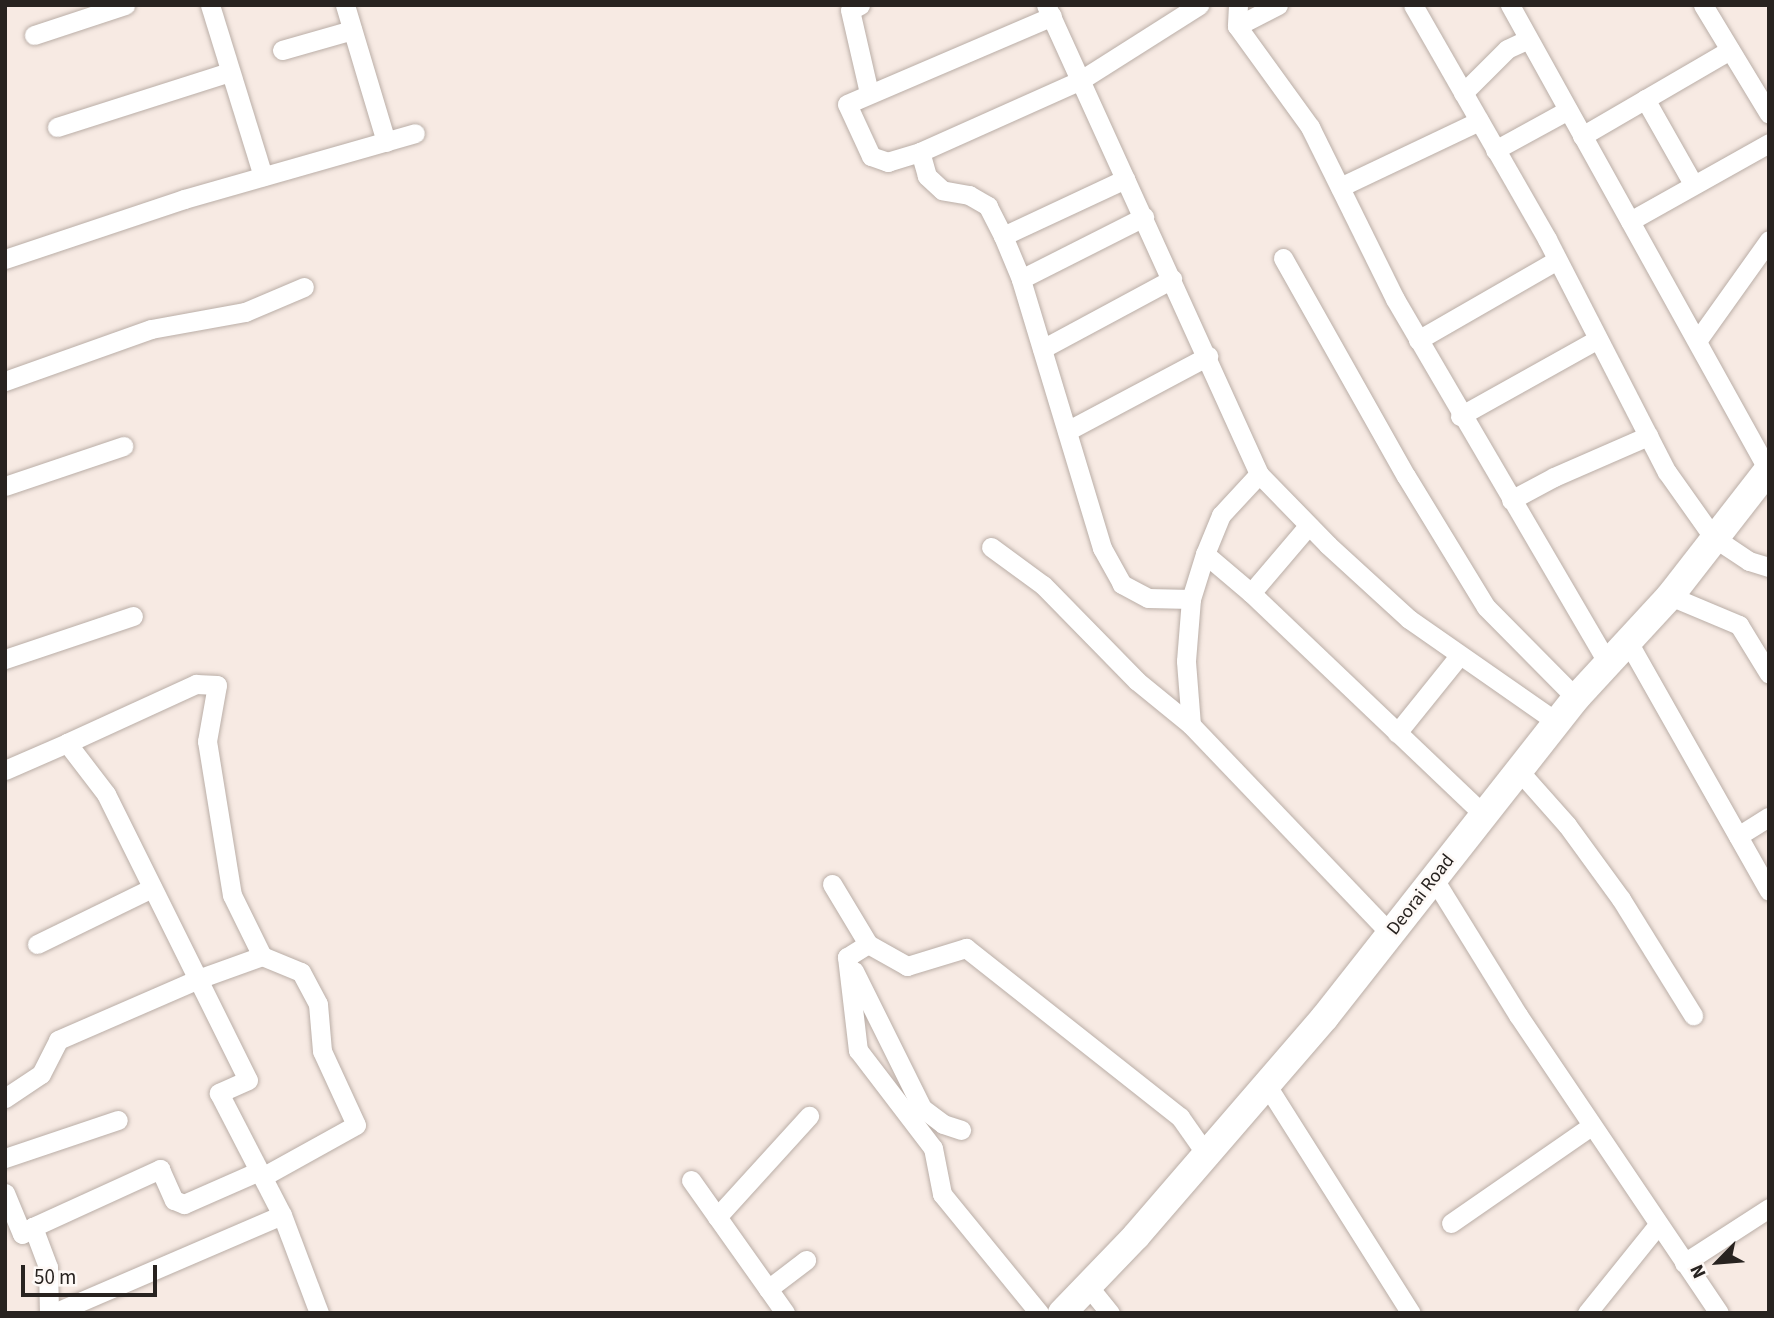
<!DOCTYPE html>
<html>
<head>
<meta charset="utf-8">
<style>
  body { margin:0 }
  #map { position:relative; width:1774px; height:1318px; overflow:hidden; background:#f7eae3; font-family:"Source Sans 3",sans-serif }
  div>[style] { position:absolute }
  .roads { filter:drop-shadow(0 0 2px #baaea7) drop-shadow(0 0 2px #baaea7) }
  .street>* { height:19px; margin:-9.5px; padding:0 9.5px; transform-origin:9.5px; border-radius:9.5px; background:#fff }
  .secondary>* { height:28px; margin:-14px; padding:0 14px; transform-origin:14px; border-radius:14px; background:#fff }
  span { translate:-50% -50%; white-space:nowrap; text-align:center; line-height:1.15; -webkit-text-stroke:5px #fef9f6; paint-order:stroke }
  .street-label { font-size:19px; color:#282320 }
  .frame { position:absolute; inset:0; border:7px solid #282320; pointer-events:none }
  .north { position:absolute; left:1683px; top:1227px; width:70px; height:70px; -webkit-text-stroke:5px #fef9f6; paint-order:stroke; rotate:245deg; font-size:19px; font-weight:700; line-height:28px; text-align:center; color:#282320 }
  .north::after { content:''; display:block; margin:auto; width:24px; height:32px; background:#282320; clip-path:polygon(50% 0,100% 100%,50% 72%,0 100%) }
  .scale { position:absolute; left:21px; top:1265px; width:136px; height:32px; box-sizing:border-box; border:4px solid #282320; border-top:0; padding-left:9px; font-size:21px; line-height:24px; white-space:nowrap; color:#282320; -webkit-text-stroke:5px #fef9f6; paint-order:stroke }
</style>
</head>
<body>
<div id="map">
  <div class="roads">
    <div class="street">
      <div style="left:210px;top:5px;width:179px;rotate:72.8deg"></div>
      <div style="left:345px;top:5px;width:143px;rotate:73.3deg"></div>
      <div style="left:860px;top:5px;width:11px;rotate:153deg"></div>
      <div style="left:850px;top:10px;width:85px;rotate:77.1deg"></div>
      <div style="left:1046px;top:5px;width:515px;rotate:65.57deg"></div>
      <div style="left:1259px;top:474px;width:56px;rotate:132.8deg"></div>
      <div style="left:1221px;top:515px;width:42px;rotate:112.3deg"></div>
      <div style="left:1205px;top:554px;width:60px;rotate:40.3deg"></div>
      <div style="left:1251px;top:593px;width:322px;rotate:43.6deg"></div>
      <div style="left:1238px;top:5px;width:21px;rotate:93deg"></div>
      <div style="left:1237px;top:26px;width:125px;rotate:54.1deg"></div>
      <div style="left:1310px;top:127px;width:192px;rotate:63.7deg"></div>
      <div style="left:1395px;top:299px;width:422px;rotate:59.7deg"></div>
      <div style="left:1413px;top:5px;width:270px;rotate:60.2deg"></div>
      <div style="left:1547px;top:239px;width:262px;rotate:62.8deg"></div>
      <div style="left:1667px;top:472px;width:80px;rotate:54.7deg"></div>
      <div style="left:1713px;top:537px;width:43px;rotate:33.7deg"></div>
      <div style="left:1749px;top:561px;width:21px;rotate:17deg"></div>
      <div style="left:1510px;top:5px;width:532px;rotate:60.98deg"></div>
      <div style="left:1703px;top:5px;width:127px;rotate:58.8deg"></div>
      <div style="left:1237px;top:26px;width:46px;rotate:-27.1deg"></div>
      <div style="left:34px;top:35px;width:96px;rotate:-18.2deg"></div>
      <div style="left:282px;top:50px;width:73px;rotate:-15.9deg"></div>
      <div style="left:1463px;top:93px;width:62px;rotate:-45deg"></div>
      <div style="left:1507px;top:49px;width:23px;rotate:-25deg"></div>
      <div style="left:1645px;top:99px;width:98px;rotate:60.5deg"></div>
      <div style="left:57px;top:127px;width:181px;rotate:-17.7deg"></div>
      <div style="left:1582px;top:136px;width:171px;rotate:-30.2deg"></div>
      <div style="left:1495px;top:150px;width:83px;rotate:-28.7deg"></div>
      <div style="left:920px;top:152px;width:34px;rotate:163deg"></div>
      <div style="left:888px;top:162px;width:18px;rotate:-161deg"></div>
      <div style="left:871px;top:156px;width:57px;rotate:-114.8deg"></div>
      <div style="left:847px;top:104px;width:223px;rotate:-23.2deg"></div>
      <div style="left:1340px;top:187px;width:154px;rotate:-25.4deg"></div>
      <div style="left:1630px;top:221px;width:159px;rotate:-29.3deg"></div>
      <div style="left:1003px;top:236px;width:135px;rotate:-25deg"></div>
      <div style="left:1283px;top:258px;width:250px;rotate:60.6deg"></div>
      <div style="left:1406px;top:476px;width:153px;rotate:58.6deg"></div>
      <div style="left:1486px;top:607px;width:128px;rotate:45.3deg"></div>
      <div style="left:5px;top:259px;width:189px;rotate:-18.5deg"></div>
      <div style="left:184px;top:199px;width:240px;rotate:-15.9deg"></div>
      <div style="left:1021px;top:279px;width:138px;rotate:-26.8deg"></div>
      <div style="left:1418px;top:340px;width:160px;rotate:-29.9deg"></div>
      <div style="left:1697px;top:341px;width:124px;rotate:-54.5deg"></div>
      <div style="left:1042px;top:349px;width:148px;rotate:-28.3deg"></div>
      <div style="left:5px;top:381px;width:155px;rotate:-19.6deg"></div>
      <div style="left:151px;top:329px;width:96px;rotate:-10.3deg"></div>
      <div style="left:245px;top:312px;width:64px;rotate:-23deg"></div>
      <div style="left:1460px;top:416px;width:158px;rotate:-29.2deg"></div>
      <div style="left:1067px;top:431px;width:160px;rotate:-28deg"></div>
      <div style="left:1259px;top:474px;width:99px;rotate:45.8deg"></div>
      <div style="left:1328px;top:545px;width:110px;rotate:42.4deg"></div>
      <div style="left:1409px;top:619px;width:182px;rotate:34.9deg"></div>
      <div style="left:5px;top:486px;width:125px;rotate:-18.7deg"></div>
      <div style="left:1511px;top:500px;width:49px;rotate:-28.1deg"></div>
      <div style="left:1554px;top:477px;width:103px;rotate:-23.6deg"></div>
      <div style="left:991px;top:547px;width:64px;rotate:36.2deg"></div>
      <div style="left:1043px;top:585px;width:134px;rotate:45.6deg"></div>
      <div style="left:1137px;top:681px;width:70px;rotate:39.2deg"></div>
      <div style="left:1191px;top:725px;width:289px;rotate:46.3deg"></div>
      <div style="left:1251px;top:593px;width:88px;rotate:-49.6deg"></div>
      <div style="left:1670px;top:596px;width:75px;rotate:22.8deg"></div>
      <div style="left:1739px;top:625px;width:57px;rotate:58.5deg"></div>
      <div style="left:1191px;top:599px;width:47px;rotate:-72.7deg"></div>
      <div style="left:1627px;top:640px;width:288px;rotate:60.5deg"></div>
      <div style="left:5px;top:659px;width:135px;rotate:-18.6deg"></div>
      <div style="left:1191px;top:725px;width:64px;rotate:-94.5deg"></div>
      <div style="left:1186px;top:661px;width:62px;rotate:-85.4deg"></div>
      <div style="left:1191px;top:599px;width:43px;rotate:-178.7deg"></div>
      <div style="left:1148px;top:598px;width:30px;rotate:-152deg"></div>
      <div style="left:1122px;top:584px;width:41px;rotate:-119.1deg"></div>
      <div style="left:1102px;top:548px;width:281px;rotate:-106.8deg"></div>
      <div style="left:1021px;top:279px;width:47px;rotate:-112.7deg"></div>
      <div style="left:1003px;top:236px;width:34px;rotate:-117deg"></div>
      <div style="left:988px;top:206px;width:22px;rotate:-150deg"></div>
      <div style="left:969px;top:195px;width:27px;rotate:-170deg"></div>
      <div style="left:942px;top:190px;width:21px;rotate:-137deg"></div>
      <div style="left:927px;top:176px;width:25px;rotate:-106deg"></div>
      <div style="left:920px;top:152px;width:176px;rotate:-24.1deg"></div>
      <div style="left:1081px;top:80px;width:140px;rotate:-32.4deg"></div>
      <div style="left:1397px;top:733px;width:99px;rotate:-51.2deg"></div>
      <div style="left:67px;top:743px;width:142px;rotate:-24.6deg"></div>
      <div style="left:196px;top:684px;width:21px;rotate:3deg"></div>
      <div style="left:217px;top:685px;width:57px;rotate:100.1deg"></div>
      <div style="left:207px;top:741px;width:156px;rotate:80.8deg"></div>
      <div style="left:232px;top:895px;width:68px;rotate:63.8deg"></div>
      <div style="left:5px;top:770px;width:68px;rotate:-23.5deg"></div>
      <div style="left:67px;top:743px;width:64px;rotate:52.6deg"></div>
      <div style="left:106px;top:794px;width:319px;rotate:63.6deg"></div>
      <div style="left:248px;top:1080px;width:32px;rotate:156deg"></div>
      <div style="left:219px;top:1093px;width:137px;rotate:62.7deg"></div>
      <div style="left:282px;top:1215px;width:105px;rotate:69.3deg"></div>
      <div style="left:1520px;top:772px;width:71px;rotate:48.4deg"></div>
      <div style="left:1567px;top:825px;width:92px;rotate:53.9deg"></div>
      <div style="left:1621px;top:899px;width:137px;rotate:58.2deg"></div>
      <div style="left:1738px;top:836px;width:36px;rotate:-32deg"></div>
      <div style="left:1434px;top:879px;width:160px;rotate:58.3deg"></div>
      <div style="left:1518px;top:1015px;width:359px;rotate:56deg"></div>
      <div style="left:832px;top:884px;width:70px;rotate:59deg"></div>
      <div style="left:868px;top:944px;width:25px;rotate:148deg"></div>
      <div style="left:847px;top:957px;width:94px;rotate:83.3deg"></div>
      <div style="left:858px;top:1050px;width:123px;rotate:52.6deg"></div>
      <div style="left:933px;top:1148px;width:47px;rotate:78.9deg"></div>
      <div style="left:942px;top:1194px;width:154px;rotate:50.8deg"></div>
      <div style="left:37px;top:944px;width:128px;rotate:-26deg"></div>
      <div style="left:868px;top:944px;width:45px;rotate:29.4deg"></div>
      <div style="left:907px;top:966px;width:62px;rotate:-17deg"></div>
      <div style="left:966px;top:948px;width:273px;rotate:38.3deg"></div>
      <div style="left:1180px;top:1117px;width:45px;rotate:54.9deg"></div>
      <div style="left:854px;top:971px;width:153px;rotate:63.6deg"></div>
      <div style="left:922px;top:1108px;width:26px;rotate:37deg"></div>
      <div style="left:943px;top:1124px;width:19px;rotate:18deg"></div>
      <div style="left:1266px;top:1084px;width:271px;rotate:57.7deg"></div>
      <div style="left:5px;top:1098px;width:43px;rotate:-33.7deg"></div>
      <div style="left:41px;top:1074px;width:38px;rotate:-63deg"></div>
      <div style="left:58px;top:1040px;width:153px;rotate:-23.5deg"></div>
      <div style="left:198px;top:979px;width:68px;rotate:-19.8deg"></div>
      <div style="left:262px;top:956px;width:42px;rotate:22.3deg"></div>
      <div style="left:301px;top:972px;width:36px;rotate:62deg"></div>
      <div style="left:318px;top:1004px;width:47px;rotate:85.1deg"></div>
      <div style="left:322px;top:1051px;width:81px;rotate:65.3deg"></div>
      <div style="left:356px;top:1125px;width:107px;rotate:151deg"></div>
      <div style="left:5px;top:1158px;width:119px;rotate:-18.6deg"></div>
      <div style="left:691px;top:1180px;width:163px;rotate:54.7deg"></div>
      <div style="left:5px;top:1193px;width:44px;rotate:67.5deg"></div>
      <div style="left:22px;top:1234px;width:13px;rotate:-32deg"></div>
      <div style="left:717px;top:1217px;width:137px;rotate:-47.7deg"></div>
      <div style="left:1451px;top:1223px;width:170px;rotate:-34.7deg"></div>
      <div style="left:1684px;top:1263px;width:101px;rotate:-32.9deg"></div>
      <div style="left:1088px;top:1286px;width:35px;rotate:51deg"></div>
      <div style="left:768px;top:1289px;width:48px;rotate:-37.3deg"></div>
      <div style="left:49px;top:1313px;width:46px;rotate:-91.2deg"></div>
      <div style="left:48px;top:1267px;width:43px;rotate:-110.6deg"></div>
      <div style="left:33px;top:1227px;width:140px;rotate:-24.5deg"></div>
      <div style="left:160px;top:1169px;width:34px;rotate:66deg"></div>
      <div style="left:174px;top:1200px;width:11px;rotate:22deg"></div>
      <div style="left:184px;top:1204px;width:82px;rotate:-23.7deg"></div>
      <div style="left:54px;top:1313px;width:248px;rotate:-23.3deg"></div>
      <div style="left:1587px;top:1313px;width:112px;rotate:-51.2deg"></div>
    </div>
    <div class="secondary">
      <div style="left:1062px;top:1313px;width:107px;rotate:-46.1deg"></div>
      <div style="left:1136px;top:1236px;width:289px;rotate:-49.2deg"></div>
      <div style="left:1325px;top:1017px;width:406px;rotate:-51.8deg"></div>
      <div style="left:1576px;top:698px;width:139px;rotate:-47.3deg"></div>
      <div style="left:1670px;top:596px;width:161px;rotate:-52.1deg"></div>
    </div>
  </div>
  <div class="street-label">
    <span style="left:1421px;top:895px;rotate:-52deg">Deorai Road</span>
  </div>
  <div class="frame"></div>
  <div class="north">N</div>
  <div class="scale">50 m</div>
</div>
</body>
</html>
